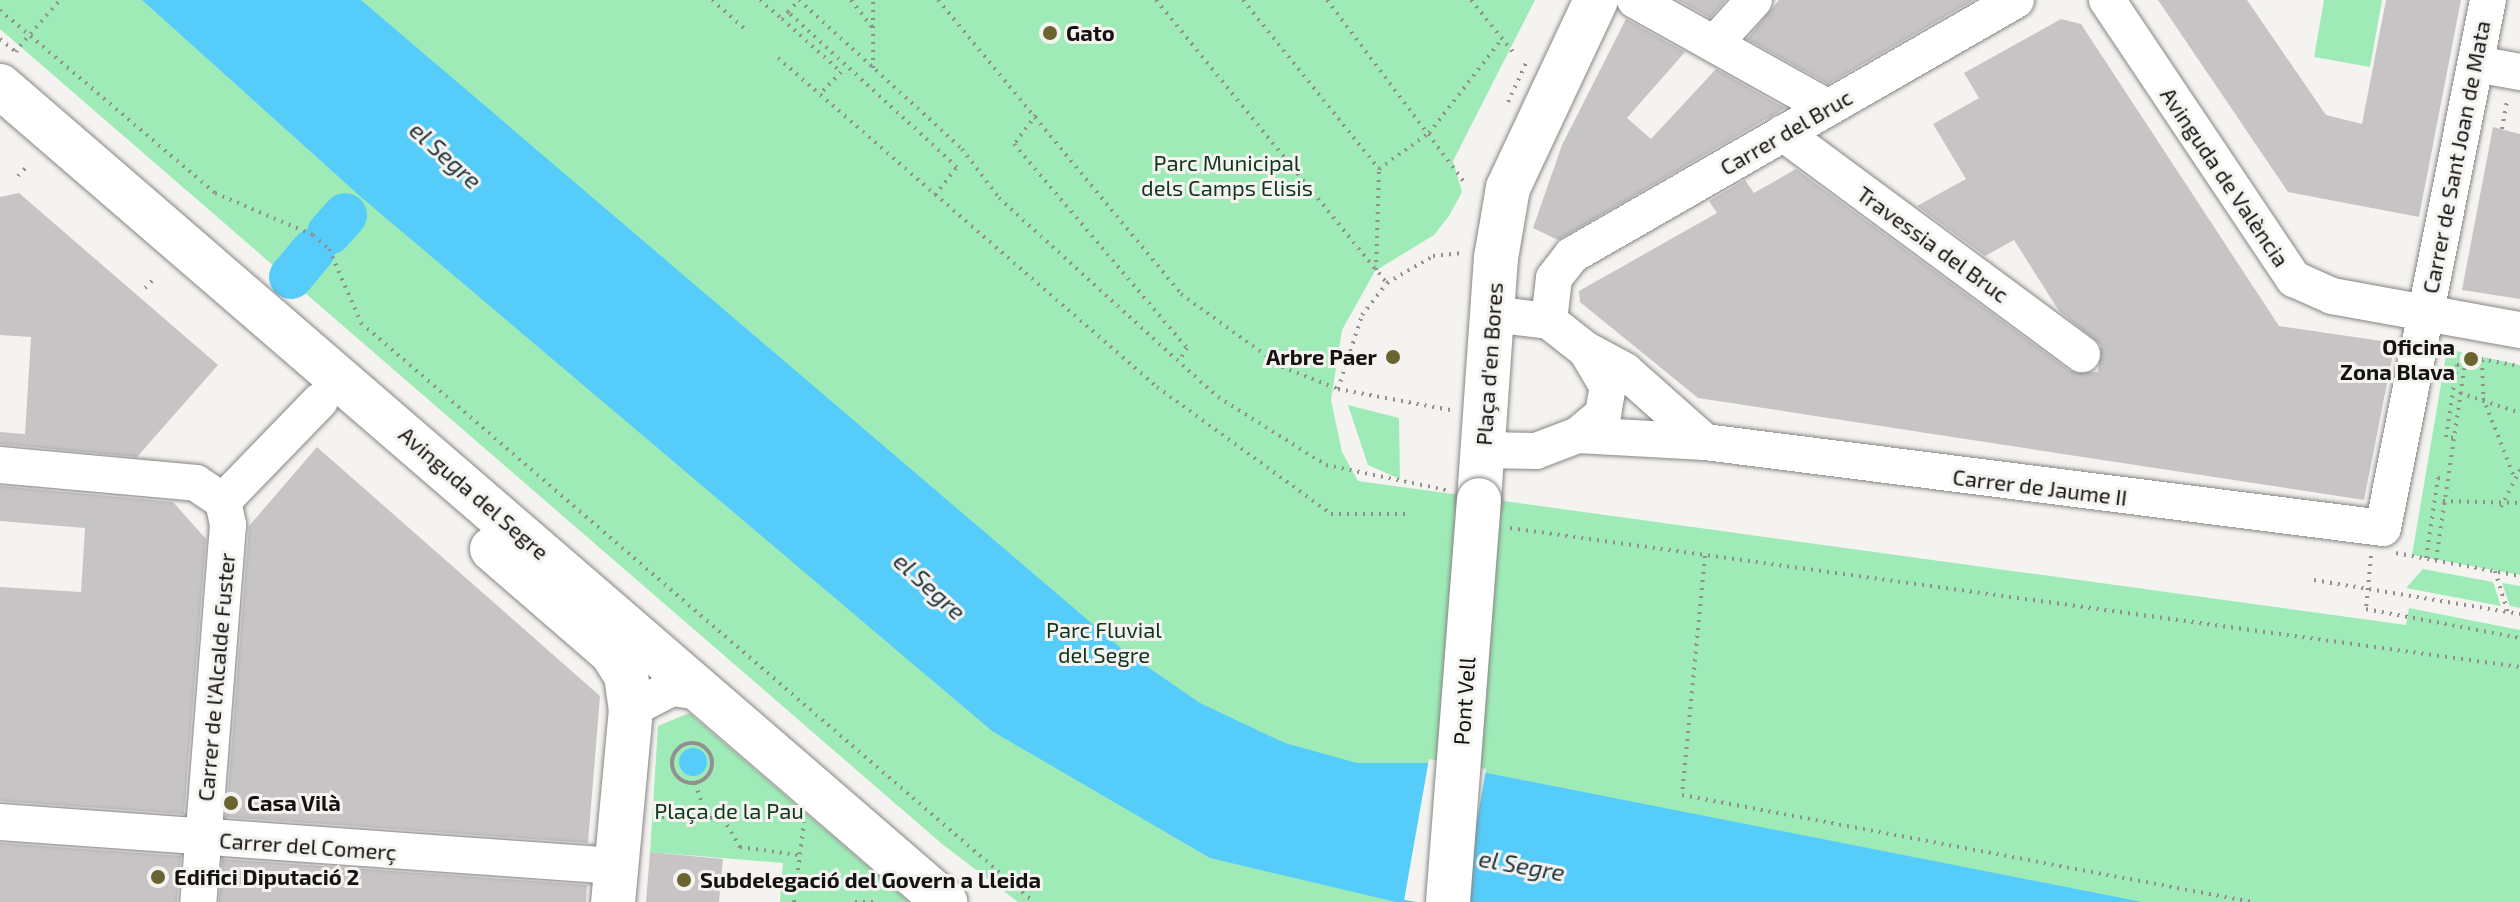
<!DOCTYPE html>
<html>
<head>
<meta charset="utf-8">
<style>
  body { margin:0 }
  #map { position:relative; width:2520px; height:902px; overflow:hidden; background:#f5f3f0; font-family:"Exo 2",sans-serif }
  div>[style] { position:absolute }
  .green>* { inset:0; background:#9febb8 }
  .water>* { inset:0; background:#56ccfa }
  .round { border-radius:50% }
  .pier>* { inset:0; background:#f5f3f0; transform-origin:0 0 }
  .river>* { height:44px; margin:-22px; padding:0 22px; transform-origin:22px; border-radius:22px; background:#56ccfa }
  .building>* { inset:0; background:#c7c4c6 }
  .path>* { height:4px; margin-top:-2px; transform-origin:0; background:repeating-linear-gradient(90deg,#91908e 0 2px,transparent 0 8px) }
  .path>.ring { margin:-2px; padding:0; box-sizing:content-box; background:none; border:4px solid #91908e; border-radius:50% }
  .roads { filter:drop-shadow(0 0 2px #878583) drop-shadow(0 0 2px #878583) }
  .minor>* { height:36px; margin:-18px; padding:0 18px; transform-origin:18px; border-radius:18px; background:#fff }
  .major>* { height:44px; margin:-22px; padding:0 22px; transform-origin:22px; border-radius:22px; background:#fff }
  .path-bridge>* { height:4px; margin-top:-2px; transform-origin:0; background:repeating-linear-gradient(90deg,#91908e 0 2px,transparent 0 8px) }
  .bridges { filter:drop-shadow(0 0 2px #878583) drop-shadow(0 0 2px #878583) }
  .major-bridge>* { height:44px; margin:-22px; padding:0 22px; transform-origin:22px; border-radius:22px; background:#fff }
  .dots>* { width:22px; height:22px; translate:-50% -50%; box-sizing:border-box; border:4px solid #f5f3f0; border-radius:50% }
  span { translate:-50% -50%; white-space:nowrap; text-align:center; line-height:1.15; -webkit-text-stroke:6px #f5f3f0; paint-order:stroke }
  .poi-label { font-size:22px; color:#141312; font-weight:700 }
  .left { translate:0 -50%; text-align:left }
  .right { translate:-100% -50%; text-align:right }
  .street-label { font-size:22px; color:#141312 }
  .park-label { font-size:22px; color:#0f3720 }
  .water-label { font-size:24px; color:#1d323a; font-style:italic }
</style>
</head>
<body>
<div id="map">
  <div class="green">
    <div style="clip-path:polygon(0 0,1535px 0,1453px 161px,1462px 192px,1449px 216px,1434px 235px,1375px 271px,1342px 330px,1331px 400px,1342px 452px,1358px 481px,2406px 625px,2409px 608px,2520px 630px,2520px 902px,1018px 902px,942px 844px,0 29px)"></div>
    <div style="clip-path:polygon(2324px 0,2382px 0,2370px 67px,2314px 57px)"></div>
    <div style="clip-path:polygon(2447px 349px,2520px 365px,2520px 575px,2412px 555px)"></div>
    <div style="clip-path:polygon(1348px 405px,1399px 418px,1400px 479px,1368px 465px)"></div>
    <div style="clip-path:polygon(2423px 569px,2493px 582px,2501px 606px,2406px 588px)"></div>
    <div style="clip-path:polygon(2502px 583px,2520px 586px,2520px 608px,2510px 606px)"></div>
    <div style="clip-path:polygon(evenodd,689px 713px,909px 902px,780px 902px,783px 863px,650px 852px,658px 726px,689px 713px,696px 749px,706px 767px,688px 775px,681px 770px,696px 749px)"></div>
  </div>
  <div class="water">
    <div style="clip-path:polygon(142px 0,361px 0,1123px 650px,1200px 703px,1285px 743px,1357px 763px,1436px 763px,2142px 902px,1396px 902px,1210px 858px,992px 731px,361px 197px)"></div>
    <div class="round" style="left:679px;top:748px;width:28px;height:28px"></div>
  </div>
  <div class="pier">
    <div style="left:1429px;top:759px;width:58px;height:143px;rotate:10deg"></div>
  </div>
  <div class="river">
    <div style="left:329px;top:233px;width:24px;rotate:-48deg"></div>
    <div style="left:291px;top:277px;width:34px;rotate:-50deg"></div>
  </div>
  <div class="building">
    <div style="clip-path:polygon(1678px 0,1726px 0,1710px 18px)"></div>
    <div style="clip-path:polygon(1779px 0,1974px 0,1828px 84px,1747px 39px)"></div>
    <div style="clip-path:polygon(2158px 0,2247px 0,2326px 115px,2362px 124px,2386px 0,2461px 0,2419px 217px,2288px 192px)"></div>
    <div style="clip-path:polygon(1626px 19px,1685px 52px,1627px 118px,1651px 139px,1716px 69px,1785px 108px,1558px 240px,1533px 228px,1562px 145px)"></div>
    <div style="clip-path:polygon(2061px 19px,2081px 24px,2279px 326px,2395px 343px,2364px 500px,1698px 398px,1580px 302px,1579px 291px,1717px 213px,1709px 201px,1745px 180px,1754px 193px,1796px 169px,2070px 371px,2098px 372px,2101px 345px,2059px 311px,2014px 240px,1985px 256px,1917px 206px,1966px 179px,1933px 124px,1979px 98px,1964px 73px)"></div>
    <div style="clip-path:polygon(2493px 127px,2520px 134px,2520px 299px,2462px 290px)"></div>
    <div style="clip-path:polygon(19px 193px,218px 365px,137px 457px,0 444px,0 432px,25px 434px,31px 337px,0 335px,0 197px)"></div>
    <div style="clip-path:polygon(317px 447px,600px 696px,588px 843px,226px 817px,249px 526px)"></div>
    <div style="clip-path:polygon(0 486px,173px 502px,206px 539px,184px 814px,0 801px,0 587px,81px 592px,85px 528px,0 521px)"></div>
    <div style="clip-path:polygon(0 843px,181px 856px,177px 902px,0 902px)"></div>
    <div style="clip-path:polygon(650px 852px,723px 859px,719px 902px,646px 902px)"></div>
    <div style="clip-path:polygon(222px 859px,587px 885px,586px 902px,219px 902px)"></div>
  </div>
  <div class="path">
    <div style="left:712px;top:0;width:45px;rotate:41.4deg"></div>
    <div style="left:760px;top:0;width:29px;rotate:41deg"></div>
    <div style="left:851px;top:0;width:37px;rotate:52deg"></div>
    <div style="left:938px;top:0;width:381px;rotate:50.4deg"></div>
    <div style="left:1181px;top:294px;width:125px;rotate:35.9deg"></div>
    <div style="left:1282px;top:367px;width:60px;rotate:21.4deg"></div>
    <div style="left:1156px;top:0;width:365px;rotate:50.8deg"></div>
    <div style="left:1243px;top:0;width:217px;rotate:51.2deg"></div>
    <div style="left:1379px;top:169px;width:62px;rotate:-35.8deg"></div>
    <div style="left:1429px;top:133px;width:119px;rotate:-52.2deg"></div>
    <div style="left:1327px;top:0;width:229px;rotate:53deg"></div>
    <div style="left:1471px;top:0;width:67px;rotate:51.1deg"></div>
    <div style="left:0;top:10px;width:282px;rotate:40.4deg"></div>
    <div style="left:215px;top:193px;width:107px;rotate:23.2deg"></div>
    <div style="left:313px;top:235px;width:21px;rotate:41deg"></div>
    <div style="left:329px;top:249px;width:81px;rotate:66.6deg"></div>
    <div style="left:361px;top:323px;width:888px;rotate:40.71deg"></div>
    <div style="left:788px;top:12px;width:9px;rotate:131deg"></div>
    <div style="left:782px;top:19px;width:79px;rotate:41.9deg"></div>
    <div style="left:841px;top:72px;width:32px;rotate:134deg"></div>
    <div style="left:0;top:39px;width:21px;rotate:39deg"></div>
    <div style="left:16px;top:52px;width:7px;rotate:-56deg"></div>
    <div style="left:778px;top:58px;width:502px;rotate:40.96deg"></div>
    <div style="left:1157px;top:387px;width:215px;rotate:36.1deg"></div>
    <div style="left:1331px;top:514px;width:78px"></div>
    <div style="left:873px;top:68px;width:68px;rotate:-90deg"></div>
    <div style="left:1508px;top:102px;width:47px;rotate:-65.1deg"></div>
    <div style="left:1036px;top:115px;width:36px;rotate:127deg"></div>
    <div style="left:1014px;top:144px;width:267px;rotate:49.7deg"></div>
    <div style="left:1187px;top:348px;width:15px;rotate:122deg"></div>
    <div style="left:2502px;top:129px;width:29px;rotate:-80deg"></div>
    <div style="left:18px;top:176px;width:16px;rotate:-47deg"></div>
    <div style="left:935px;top:195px;width:36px;rotate:-52deg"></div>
    <div style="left:957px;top:167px;width:229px;rotate:-137.5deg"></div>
    <div style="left:788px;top:12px;width:16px;rotate:-47deg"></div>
    <div style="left:799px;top:0;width:221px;rotate:42.4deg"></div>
    <div style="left:962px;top:149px;width:61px;rotate:52.9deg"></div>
    <div style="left:999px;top:198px;width:296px;rotate:42.3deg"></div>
    <div style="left:1218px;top:397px;width:128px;rotate:32.2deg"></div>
    <div style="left:1326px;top:465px;width:123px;rotate:11.8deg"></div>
    <div style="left:1376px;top:270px;width:101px;rotate:-88.3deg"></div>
    <div style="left:145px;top:288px;width:10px;rotate:-45deg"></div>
    <div style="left:2473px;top:358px;width:48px;rotate:9.7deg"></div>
    <div style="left:2482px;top:360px;width:38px;rotate:88deg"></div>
    <div style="left:2483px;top:398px;width:82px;rotate:68.5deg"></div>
    <div style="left:2460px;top:393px;width:63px;rotate:18.4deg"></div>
    <div style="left:1450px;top:410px;width:114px;rotate:-169.4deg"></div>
    <div style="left:1338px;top:389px;width:78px;rotate:-72deg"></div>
    <div style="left:1362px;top:315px;width:41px;rotate:-52deg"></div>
    <div style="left:1387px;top:283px;width:53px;rotate:-30.4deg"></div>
    <div style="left:1433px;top:256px;width:27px;rotate:-6deg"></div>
    <div style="left:2453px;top:438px;width:7px;rotate:-172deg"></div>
    <div style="left:2446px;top:437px;width:73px;rotate:-81.3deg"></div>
    <div style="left:2457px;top:365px;width:13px"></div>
    <div style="left:2470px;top:365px;width:13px;rotate:-86deg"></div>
    <div style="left:2443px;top:501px;width:77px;rotate:1.5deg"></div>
    <div style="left:2501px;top:507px;width:42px;rotate:-62.8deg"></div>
    <div style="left:1510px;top:528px;width:1020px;rotate:7.84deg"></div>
    <div style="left:2396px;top:553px;width:126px;rotate:10.5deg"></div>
    <div style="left:1705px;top:556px;width:240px;rotate:95.5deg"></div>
    <div style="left:1682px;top:795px;width:580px;rotate:10.63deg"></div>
    <div style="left:2371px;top:556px;width:53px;rotate:95.4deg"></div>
    <div style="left:2366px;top:609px;width:157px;rotate:10.7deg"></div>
    <div style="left:2426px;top:558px;width:81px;rotate:-81.5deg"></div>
    <div style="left:2438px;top:478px;width:8px;rotate:7deg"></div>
    <div style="left:2436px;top:560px;width:206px;rotate:-81.6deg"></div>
    <div style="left:2495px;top:571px;width:44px;rotate:72.8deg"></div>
    <div style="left:2314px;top:580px;width:209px;rotate:9.4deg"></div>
    <div class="ring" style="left:672px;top:743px;width:36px;height:36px"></div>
    <div style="left:695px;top:783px;width:36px;rotate:71deg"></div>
    <div style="left:654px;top:817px;width:69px;rotate:0.8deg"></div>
    <div style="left:723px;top:818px;width:34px;rotate:60deg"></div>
    <div style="left:740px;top:847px;width:59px;rotate:7.9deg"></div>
    <div style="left:794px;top:902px;width:81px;rotate:-82.9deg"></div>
    <div style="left:855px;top:902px;width:24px"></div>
  </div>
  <div class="roads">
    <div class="minor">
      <div style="left:1635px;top:0;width:221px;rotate:29.2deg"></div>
      <div style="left:2107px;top:0;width:336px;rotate:56.2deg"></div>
      <div style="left:2294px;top:279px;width:42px;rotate:24.1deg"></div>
      <div style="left:2332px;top:296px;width:191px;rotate:10.3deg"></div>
      <div style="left:1715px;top:43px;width:58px;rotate:-47.8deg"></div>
      <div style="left:2476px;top:64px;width:45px;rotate:10.3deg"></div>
      <div style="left:1783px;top:133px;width:372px;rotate:36.5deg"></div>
      <div style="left:1549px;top:321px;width:43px;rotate:-83.4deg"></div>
      <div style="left:1554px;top:278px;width:29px;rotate:-52deg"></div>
      <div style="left:1572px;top:255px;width:512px;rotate:-29.87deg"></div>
      <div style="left:1590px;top:352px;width:40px;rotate:28deg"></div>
      <div style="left:1625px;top:371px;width:107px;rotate:41.6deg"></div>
      <div style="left:1578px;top:435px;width:127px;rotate:3.2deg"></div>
      <div style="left:1705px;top:442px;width:683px;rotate:7.23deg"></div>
      <div style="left:2383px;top:528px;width:538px;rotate:-78.75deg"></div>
      <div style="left:1483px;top:450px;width:53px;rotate:1.1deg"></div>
      <div style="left:1536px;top:451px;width:45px;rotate:-20.9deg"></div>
      <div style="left:1578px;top:435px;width:33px;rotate:-40deg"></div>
      <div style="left:1603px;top:414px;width:27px;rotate:-80deg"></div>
      <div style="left:1608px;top:387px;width:43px;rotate:-120.7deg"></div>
      <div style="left:1586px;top:350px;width:47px;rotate:-141.9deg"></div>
      <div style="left:1549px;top:321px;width:57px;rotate:-173deg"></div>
      <div style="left:0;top:465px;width:197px;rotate:5.2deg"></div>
      <div style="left:196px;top:483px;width:32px;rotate:34deg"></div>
      <div style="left:223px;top:501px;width:25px;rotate:78deg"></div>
      <div style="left:228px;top:525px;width:378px;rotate:94.5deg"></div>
      <div style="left:223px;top:501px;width:139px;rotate:-45.9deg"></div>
      <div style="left:631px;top:709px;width:46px;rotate:-27.1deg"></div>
      <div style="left:672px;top:688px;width:34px;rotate:8deg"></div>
      <div style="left:0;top:822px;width:617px;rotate:4.09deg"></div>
    </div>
    <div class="major">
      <div style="left:0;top:86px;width:1249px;rotate:40.81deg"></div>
      <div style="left:1479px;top:500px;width:243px;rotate:-86deg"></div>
      <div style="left:1496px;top:258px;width:71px;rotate:-80.3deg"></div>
      <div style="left:1508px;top:188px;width:208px;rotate:-64.9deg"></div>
      <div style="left:492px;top:549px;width:159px;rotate:40.9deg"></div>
      <div style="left:612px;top:653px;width:26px;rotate:58deg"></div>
      <div style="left:626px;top:675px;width:34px;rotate:82deg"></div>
      <div style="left:631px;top:709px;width:194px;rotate:95.3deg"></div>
    </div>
  </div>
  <div class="path-bridge">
    <div style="left:20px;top:46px;width:61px;rotate:-49deg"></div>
    <div style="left:2466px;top:356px;width:7px;rotate:16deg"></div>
  </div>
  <div class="bridges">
    <div class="major-bridge">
      <div style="left:1448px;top:902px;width:403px;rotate:-85.6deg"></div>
    </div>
  </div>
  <div class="dots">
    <div style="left:1050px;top:33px;background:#696430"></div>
    <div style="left:1393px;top:357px;background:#696430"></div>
    <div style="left:2471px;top:359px;background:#696430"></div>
    <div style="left:231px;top:803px;background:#696430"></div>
    <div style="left:158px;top:877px;background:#696430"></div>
    <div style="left:684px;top:880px;background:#696430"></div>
  </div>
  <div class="poi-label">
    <span class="left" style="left:1066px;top:33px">Gato</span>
    <span class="right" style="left:2455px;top:359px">Oficina<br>Zona Blava</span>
    <span class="right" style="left:1377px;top:357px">Arbre Paer</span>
    <span class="left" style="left:247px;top:803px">Casa Vilà</span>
    <span class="left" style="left:174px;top:877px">Edifici Diputació 2</span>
    <span class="left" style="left:700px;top:880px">Subdelegació del Govern a Lleida</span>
  </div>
  <div class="street-label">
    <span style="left:1786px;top:132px;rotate:-30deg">Carrer del Bruc</span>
    <span style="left:2456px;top:157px;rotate:-79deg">Carrer de Sant Joan de Mata</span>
    <span style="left:2225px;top:177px;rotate:56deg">Avinguda de València</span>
    <span style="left:1933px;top:244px;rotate:36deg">Travessia del Bruc</span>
    <span style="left:1489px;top:364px;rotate:-86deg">Plaça d'en Bores</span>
    <span style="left:2040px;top:487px;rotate:7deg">Carrer de Jaume II</span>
    <span style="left:474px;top:493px;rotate:41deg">Avinguda del Segre</span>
    <span style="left:216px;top:677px;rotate:-85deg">Carrer de l'Alcalde Fuster</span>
    <span style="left:1464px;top:701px;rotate:-86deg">Pont Vell</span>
    <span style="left:308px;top:846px;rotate:4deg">Carrer del Comerç</span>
  </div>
  <div class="park-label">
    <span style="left:1227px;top:175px">Parc Municipal<br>dels Camps Elisis</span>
    <span style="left:1104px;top:642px">Parc Fluvial<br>del Segre</span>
    <span style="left:729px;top:811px">Plaça de la Pau</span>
  </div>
  <div class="water-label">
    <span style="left:446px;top:155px;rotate:42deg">el Segre</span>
    <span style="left:930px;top:586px;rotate:42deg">el Segre</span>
    <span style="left:1522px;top:865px;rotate:10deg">el Segre</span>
  </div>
</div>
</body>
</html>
